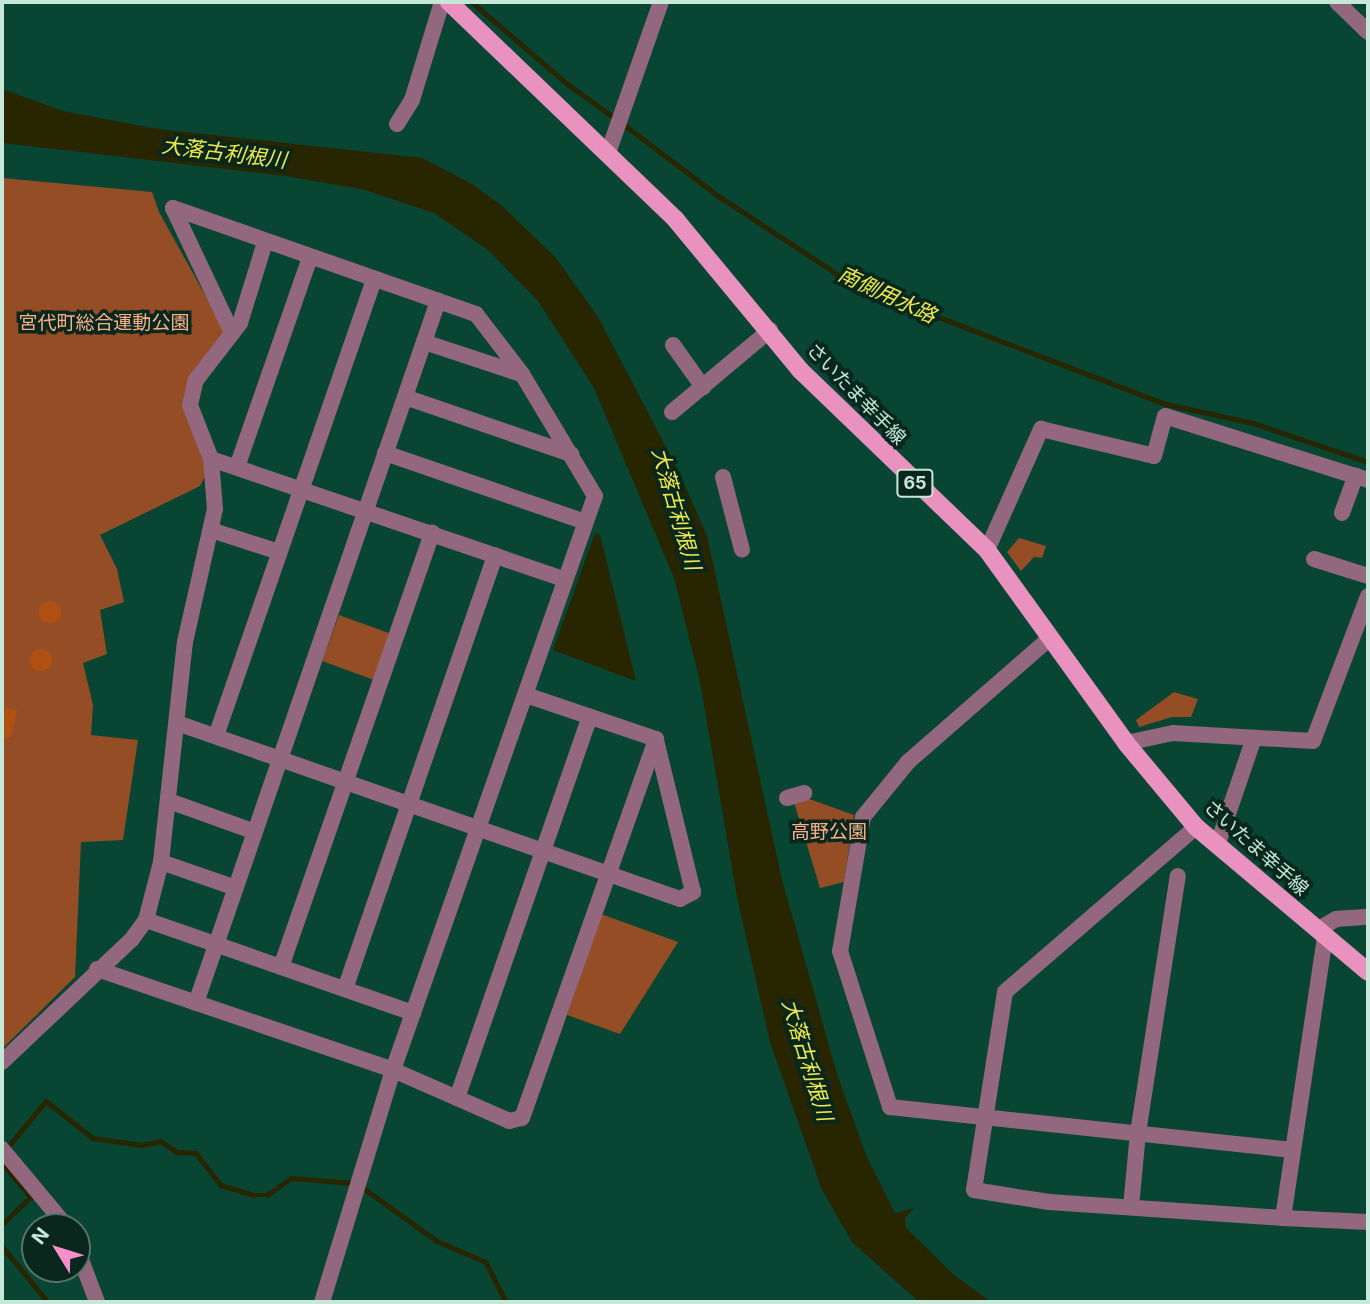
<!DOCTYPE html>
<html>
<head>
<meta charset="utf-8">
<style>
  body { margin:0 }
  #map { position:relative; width:1370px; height:1304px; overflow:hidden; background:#094533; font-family:Inter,"Noto Sans JP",sans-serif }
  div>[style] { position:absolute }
  .green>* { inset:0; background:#954d25; transform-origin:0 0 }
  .forest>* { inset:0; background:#b05113 }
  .round { border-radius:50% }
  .water>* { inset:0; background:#272600 }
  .stream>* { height:4.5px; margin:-2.25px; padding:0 2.25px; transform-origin:2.25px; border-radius:2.25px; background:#272600 }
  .minor>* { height:16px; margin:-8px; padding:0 8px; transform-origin:8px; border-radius:8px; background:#93677d }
  .major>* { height:18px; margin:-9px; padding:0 9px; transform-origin:9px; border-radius:9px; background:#e991bf }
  span { translate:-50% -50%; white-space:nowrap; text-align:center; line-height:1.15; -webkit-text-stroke:7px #09271d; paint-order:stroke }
  .shield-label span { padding:2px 5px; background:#09271d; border:2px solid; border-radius:5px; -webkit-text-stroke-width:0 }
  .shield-label { font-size:18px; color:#c6e8d9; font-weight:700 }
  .park-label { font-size:19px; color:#fcb08a }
  .street-label { font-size:19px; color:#c6e8d9 }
  .water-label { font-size:21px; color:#efe94b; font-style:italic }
  .frame { position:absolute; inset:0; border:4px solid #c6e8d9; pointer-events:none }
  .north { position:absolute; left:21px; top:1213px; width:70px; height:70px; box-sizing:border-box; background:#09271d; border:2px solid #557468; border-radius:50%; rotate:308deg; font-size:19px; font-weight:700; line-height:28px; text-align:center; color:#c6e8d9 }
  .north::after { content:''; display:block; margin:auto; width:24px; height:32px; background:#f98fc8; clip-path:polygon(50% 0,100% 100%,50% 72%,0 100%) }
</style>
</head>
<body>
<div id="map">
  <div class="green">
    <div style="clip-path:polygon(2px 178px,152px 192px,159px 212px,225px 331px,183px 404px,207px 472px,200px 486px,100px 535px,117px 569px,124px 602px,100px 610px,107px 654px,83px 663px,93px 705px,91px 735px,138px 740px,123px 840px,81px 842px,75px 977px,2px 1049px)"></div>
    <div style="clip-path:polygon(1019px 538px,1046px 546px,1042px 558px,1034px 557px,1021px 571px,1007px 552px)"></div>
    <div style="left:339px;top:615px;width:58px;height:49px;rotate:20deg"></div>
    <div style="clip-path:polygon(1174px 692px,1198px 699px,1191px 717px,1172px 717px,1139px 727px,1136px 720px)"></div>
    <div style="clip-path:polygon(801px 796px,854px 815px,844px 882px,820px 888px,793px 799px)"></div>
    <div style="clip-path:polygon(601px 914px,678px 942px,620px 1034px,567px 1015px)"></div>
  </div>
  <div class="forest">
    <div class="round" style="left:39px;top:601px;width:22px;height:22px"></div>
    <div class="round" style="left:30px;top:649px;width:22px;height:22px"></div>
    <div style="clip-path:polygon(7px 707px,17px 710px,11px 737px,4px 739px,2px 715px)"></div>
  </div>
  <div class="water">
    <div style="clip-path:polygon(2px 89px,63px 111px,157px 129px,422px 158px,472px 184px,502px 206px,556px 258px,598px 317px,679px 472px,707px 536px,782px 880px,837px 1074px,866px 1155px,895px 1213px,914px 1208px,905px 1218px,906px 1228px,954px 1275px,991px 1302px,919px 1302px,852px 1242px,822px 1190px,770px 1042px,737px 897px,700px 682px,674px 578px,594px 388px,538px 301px,488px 250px,434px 213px,365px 190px,286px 176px,3px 143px)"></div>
    <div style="clip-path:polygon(595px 533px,600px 535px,636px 681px,553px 650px)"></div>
  </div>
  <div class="stream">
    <div style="left:472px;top:2px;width:128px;rotate:40.6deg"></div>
    <div style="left:569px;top:85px;width:57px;rotate:35.7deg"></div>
    <div style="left:622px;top:123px;width:123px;rotate:37.1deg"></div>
    <div style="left:720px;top:197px;width:140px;rotate:33.3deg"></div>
    <div style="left:837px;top:274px;width:38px;rotate:27deg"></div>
    <div style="left:871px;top:291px;width:316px;rotate:21deg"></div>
    <div style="left:1166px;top:404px;width:89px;rotate:12.3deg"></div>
    <div style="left:1253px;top:423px;width:121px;rotate:18.7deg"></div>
    <div style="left:6px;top:1149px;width:62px;rotate:-50.2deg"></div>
    <div style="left:46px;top:1101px;width:60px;rotate:38.2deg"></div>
    <div style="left:93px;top:1138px;width:49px;rotate:8.1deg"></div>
    <div style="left:142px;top:1145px;width:19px;rotate:-12deg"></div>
    <div style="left:161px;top:1141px;width:19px;rotate:35deg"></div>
    <div style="left:177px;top:1152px;width:19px;rotate:3deg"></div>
    <div style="left:196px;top:1153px;width:41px;rotate:52deg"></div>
    <div style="left:221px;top:1185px;width:34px;rotate:17deg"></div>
    <div style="left:253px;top:1195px;width:14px"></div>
    <div style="left:267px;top:1195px;width:29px;rotate:-35deg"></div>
    <div style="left:291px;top:1178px;width:63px;rotate:4.5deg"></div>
    <div style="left:2px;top:1163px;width:45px;rotate:49.5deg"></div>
    <div style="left:31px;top:1197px;width:40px;rotate:136deg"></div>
    <div style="left:362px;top:1187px;width:92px;rotate:35.8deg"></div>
    <div style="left:437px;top:1241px;width:53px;rotate:23.2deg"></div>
    <div style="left:486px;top:1262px;width:45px;rotate:63.4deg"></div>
    <div style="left:2px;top:1246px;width:72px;rotate:50.6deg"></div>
  </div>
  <div class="minor">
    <div style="left:1337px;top:2px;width:43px;rotate:44.1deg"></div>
    <div style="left:397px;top:124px;width:28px;rotate:-58deg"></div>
    <div style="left:412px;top:100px;width:102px;rotate:-73deg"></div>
    <div style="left:608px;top:153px;width:160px;rotate:-70.7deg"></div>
    <div style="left:173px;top:208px;width:321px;rotate:19.3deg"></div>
    <div style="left:476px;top:314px;width:76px;rotate:52.5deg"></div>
    <div style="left:522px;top:374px;width:142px;rotate:59.1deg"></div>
    <div style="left:595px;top:496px;width:609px;rotate:109.39deg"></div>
    <div style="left:393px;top:1070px;width:243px;rotate:107deg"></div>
    <div style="left:173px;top:208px;width:138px;rotate:64.7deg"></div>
    <div style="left:424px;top:342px;width:102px;rotate:18.3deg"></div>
    <div style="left:673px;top:345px;width:52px;rotate:54.5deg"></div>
    <div style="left:405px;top:397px;width:176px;rotate:19deg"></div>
    <div style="left:672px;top:412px;width:128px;rotate:-39.9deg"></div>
    <div style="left:385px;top:453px;width:212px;rotate:19deg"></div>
    <div style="left:211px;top:459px;width:373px;rotate:18.8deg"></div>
    <div style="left:237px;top:467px;width:222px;rotate:-70.8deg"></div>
    <div style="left:723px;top:477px;width:75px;rotate:75.4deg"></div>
    <div style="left:1342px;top:513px;width:40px;rotate:-69.8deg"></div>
    <div style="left:211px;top:530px;width:71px;rotate:17.9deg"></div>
    <div style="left:987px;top:550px;width:133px;rotate:-65.9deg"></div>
    <div style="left:1041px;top:429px;width:116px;rotate:13.4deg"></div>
    <div style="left:1154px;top:456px;width:41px;rotate:-74.6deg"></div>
    <div style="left:1165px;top:416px;width:213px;rotate:17.5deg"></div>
    <div style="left:1314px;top:559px;width:57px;rotate:17.5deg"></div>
    <div style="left:1050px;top:638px;width:189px;rotate:138.9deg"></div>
    <div style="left:908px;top:762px;width:71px;rotate:129.3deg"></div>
    <div style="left:863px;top:817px;width:136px;rotate:99.7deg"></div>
    <div style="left:840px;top:951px;width:164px;rotate:72.2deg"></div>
    <div style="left:890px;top:1107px;width:405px;rotate:6.1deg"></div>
    <div style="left:177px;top:723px;width:533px;rotate:19.28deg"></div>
    <div style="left:680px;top:899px;width:15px;rotate:-28deg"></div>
    <div style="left:693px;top:892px;width:156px;rotate:-103.7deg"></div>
    <div style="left:216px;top:736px;width:484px;rotate:-70.9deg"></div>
    <div style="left:1126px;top:743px;width:48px;rotate:-12deg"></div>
    <div style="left:1173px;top:733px;width:140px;rotate:3.3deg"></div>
    <div style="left:1313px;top:741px;width:155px;rotate:-69.2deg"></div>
    <div style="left:787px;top:798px;width:18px;rotate:-16deg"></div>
    <div style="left:169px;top:801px;width:91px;rotate:19.8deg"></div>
    <div style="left:1196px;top:827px;width:252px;rotate:139.2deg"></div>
    <div style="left:1005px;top:992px;width:200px;rotate:98.9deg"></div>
    <div style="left:974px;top:1190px;width:76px;rotate:9.1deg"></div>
    <div style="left:1049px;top:1202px;width:235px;rotate:3.9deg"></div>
    <div style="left:1283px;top:1218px;width:284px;rotate:-81.5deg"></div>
    <div style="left:1217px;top:846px;width:114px;rotate:-71.1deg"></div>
    <div style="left:161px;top:862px;width:79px;rotate:19.1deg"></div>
    <div style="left:146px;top:920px;width:283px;rotate:19.2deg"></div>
    <div style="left:1317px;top:930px;width:22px;rotate:-30deg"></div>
    <div style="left:1336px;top:919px;width:32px;rotate:-4deg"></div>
    <div style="left:281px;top:967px;width:460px;rotate:-70.8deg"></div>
    <div style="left:97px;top:969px;width:313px;rotate:18.8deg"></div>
    <div style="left:393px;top:1070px;width:127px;rotate:23.7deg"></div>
    <div style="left:509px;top:1121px;width:13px;rotate:-13deg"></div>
    <div style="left:522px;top:1118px;width:402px;rotate:-70.5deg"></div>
    <div style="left:656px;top:739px;width:137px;rotate:-161.3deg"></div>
    <div style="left:345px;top:989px;width:459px;rotate:-70.9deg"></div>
    <div style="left:196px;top:1003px;width:743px;rotate:-70.98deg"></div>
    <div style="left:2px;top:1062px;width:179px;rotate:-43.4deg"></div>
    <div style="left:132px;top:939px;width:24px;rotate:-54deg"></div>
    <div style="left:146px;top:920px;width:60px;rotate:-75.5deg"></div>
    <div style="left:161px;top:862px;width:221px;rotate:-83.8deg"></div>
    <div style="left:185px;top:642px;width:136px;rotate:-77.3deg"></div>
    <div style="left:215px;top:509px;width:50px;rotate:-94.6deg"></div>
    <div style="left:211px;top:459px;width:58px;rotate:-111.3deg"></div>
    <div style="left:190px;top:405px;width:26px;rotate:-77deg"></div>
    <div style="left:196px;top:380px;width:72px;rotate:-52.3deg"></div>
    <div style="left:240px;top:323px;width:85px;rotate:-72.8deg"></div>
    <div style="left:457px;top:1098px;width:404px;rotate:-70.8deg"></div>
    <div style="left:2px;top:1149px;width:102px;rotate:50.2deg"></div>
    <div style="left:1131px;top:1207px;width:74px;rotate:-84.6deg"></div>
    <div style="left:1138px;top:1133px;width:260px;rotate:-81.2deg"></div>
    <div style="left:1283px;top:1218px;width:85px;rotate:2.7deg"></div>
    <div style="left:77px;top:1249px;width:57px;rotate:69.3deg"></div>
  </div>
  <div class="major">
    <div style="left:449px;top:2px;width:315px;rotate:43.8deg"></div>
    <div style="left:676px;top:220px;width:195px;rotate:50.4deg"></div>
    <div style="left:800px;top:370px;width:260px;rotate:43.9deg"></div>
    <div style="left:987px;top:550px;width:238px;rotate:54.2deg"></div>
    <div style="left:1126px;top:743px;width:109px;rotate:50.2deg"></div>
    <div style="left:1196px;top:827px;width:225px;rotate:40.1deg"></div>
  </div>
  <div class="shield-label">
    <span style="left:915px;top:483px">65</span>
  </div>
  <div class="park-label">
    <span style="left:104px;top:323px">宮代町総合運動公園</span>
    <span style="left:829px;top:832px">高野公園</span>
  </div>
  <div class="street-label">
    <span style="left:856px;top:394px;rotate:46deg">さいたま幸手線</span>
    <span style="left:1256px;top:848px;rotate:42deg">さいたま幸手線</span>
  </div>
  <div class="water-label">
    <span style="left:224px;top:153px;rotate:7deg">大落古利根川</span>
    <span style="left:887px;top:295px;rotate:25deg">南側用水路</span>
    <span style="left:676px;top:509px;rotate:74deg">大落古利根川</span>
    <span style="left:807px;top:1060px;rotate:73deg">大落古利根川</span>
  </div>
  <div class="frame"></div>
  <div class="north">N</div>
</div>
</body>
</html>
